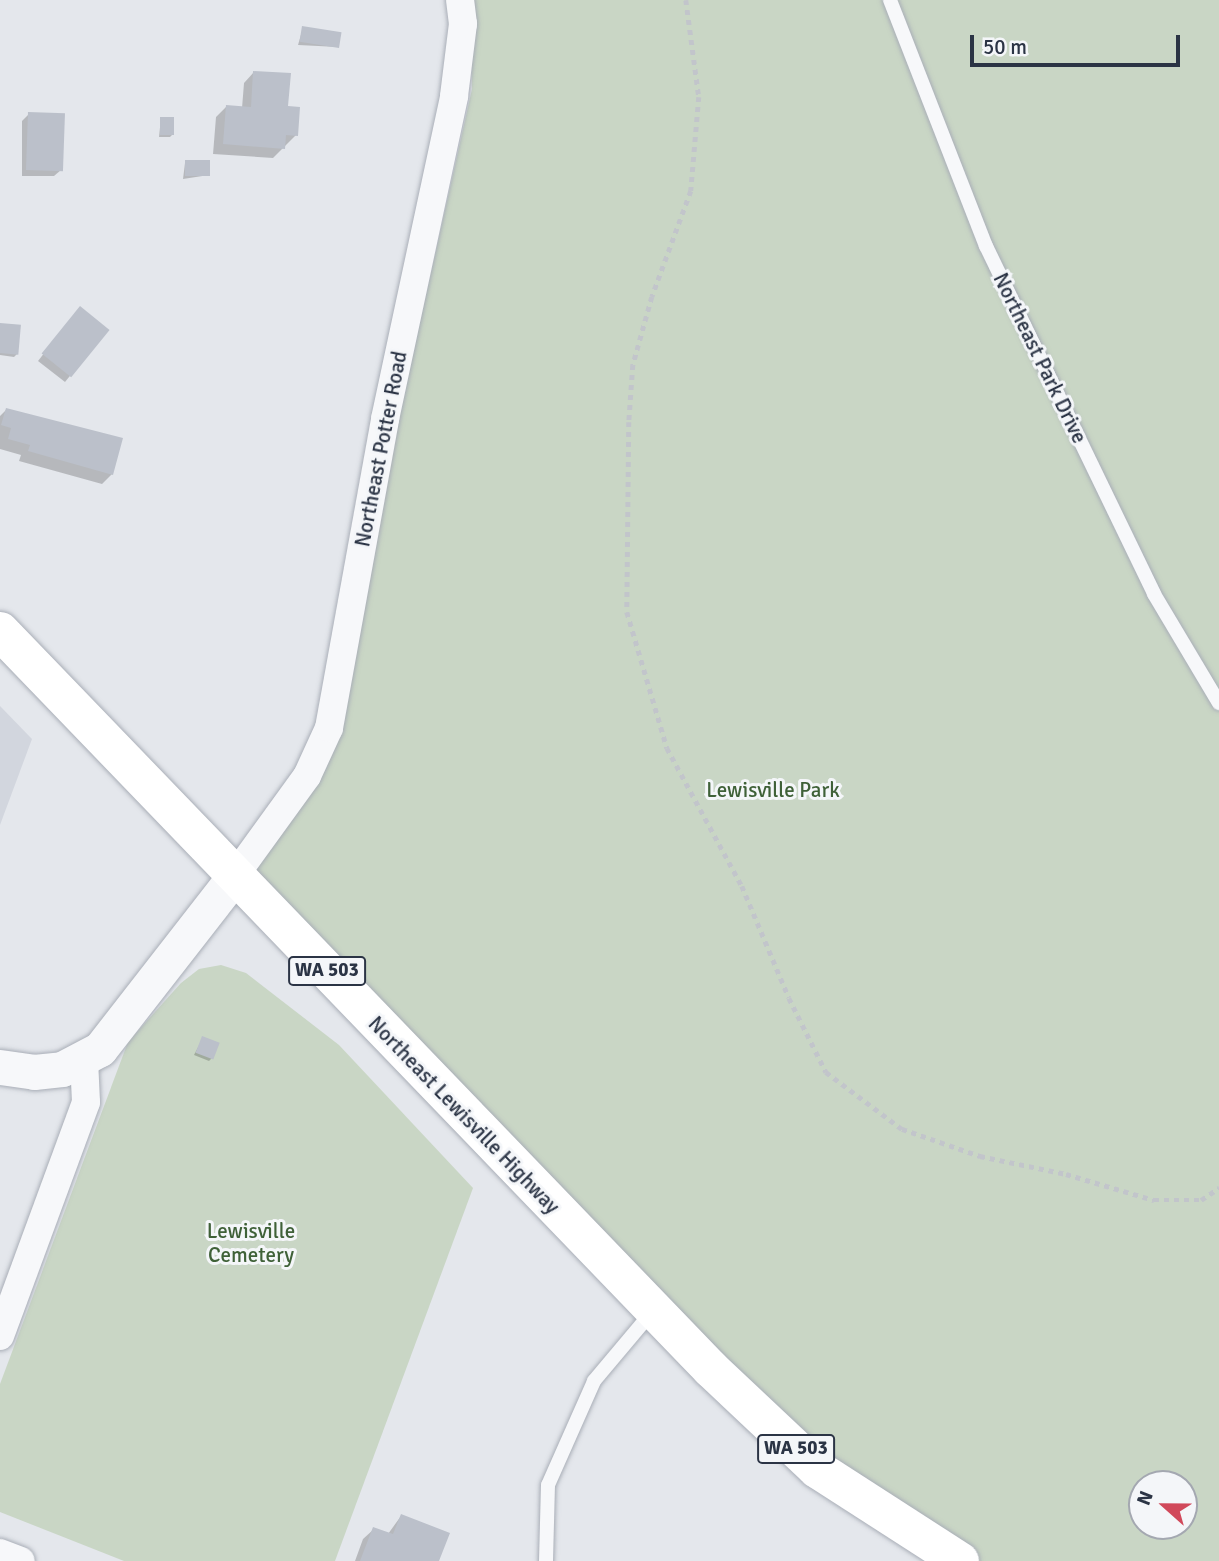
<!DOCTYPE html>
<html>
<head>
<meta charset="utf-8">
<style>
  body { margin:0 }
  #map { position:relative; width:1219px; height:1561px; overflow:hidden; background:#e4e7ec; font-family:Signika,sans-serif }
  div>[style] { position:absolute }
  .built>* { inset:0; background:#d2d6de }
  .green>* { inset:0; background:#c9d6c5 }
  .shadow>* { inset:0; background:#0003 }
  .building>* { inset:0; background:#bbc0ca; transform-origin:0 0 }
  .path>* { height:4.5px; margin-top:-2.25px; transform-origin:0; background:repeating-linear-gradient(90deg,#c2c5cb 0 5px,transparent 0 10px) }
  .roads { filter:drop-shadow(0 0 2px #a9aeb7) drop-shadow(0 0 2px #a9aeb7) }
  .service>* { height:14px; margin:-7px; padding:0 7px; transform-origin:7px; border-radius:7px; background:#f7f8fa }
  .minor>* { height:28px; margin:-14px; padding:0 14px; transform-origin:14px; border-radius:14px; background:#f7f8fa }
  .tertiary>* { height:35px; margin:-17.5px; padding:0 17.5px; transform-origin:17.5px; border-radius:17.5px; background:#f7f8fa }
  .primary>* { height:38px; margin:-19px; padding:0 19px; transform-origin:19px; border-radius:19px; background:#fff }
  span { translate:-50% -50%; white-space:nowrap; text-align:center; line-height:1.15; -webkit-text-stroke:6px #f4f6f9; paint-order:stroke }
  .shield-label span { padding:2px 5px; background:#f4f6f9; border:2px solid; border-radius:5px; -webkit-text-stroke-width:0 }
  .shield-label { font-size:19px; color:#2b3445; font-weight:700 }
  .street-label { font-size:21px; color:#2b3445 }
  .park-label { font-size:21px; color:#3f6138 }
  .north { position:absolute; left:1128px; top:1470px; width:70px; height:70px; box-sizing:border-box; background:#f4f6f9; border:2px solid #a4a8b1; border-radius:50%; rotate:291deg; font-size:19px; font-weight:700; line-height:28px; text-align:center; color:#2b3445 }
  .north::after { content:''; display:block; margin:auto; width:24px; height:32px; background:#d1495b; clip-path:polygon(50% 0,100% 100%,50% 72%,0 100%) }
  .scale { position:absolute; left:970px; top:35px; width:210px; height:32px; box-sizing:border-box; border:4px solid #2b3445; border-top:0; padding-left:9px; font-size:21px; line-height:24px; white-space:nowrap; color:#2b3445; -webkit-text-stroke:5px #f4f6f9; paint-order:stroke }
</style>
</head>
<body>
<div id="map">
  <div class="built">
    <div style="clip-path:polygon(0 706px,32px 739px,0 825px)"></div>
  </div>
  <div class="green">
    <div style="clip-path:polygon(evenodd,470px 0,1219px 0,1219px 1561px,960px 1561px,875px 1510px,236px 874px,318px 779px,472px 89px,470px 0,1142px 1484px,1184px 1484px,1184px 1526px,1142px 1526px,1142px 1484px)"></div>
    <div style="clip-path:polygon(221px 965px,246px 973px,339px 1045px,473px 1188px,335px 1561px,124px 1561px,0 1512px,0 1384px,128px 1042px,181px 983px,199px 969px)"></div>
  </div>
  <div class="shadow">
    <div style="clip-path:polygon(303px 28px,338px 47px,298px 45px)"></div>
    <div style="clip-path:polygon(254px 72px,286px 108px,296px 135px,273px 158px,213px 154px,216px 117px,226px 107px,242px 108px,244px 83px)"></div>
    <div style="clip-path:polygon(29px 114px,61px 170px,54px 176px,22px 176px,22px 121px)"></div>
    <div style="clip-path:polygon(161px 118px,173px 134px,170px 137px,159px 137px)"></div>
    <div style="clip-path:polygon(185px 163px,209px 175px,183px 179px)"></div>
    <div style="clip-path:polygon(74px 315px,107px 330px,65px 382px,38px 361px)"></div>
    <div style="clip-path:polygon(0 325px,17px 354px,14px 357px,0 355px)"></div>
    <div style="clip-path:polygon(6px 410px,112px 474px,102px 484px,19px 461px,21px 455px,0 449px,0 416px)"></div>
    <div style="clip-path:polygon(203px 1038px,212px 1058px,209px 1061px,194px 1055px)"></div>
    <div style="clip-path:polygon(401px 1516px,437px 1561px,355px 1561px,363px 1539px,374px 1529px,388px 1534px)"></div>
  </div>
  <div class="building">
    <div style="left:302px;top:26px;width:40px;height:16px;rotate:9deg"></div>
    <div style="clip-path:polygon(253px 71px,291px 73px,288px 106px,300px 107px,298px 136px,286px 135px,285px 149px,223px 144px,226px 105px,251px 107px)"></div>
    <div style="left:28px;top:112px;width:37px;height:58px;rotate:2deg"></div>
    <div style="left:160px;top:117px;width:14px;height:18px"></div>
    <div style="left:210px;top:160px;width:16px;height:25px;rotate:90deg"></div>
    <div style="left:80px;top:306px;width:38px;height:61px;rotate:39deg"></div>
    <div style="left:0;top:323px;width:21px;height:30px;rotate:5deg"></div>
    <div style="clip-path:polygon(6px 408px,123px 438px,113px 475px,28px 451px,30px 445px,8px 439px,11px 428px,1px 425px)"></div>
    <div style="left:202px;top:1036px;width:19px;height:18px;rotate:21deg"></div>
    <div style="clip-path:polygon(401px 1514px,450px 1533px,439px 1561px,360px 1561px,373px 1527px,393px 1534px)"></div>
  </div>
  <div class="path">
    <div style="left:686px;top:0;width:98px;rotate:82.4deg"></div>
    <div style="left:699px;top:97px;width:94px;rotate:94.9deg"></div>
    <div style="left:691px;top:191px;width:113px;rotate:110.2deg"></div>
    <div style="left:652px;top:297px;width:71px;rotate:105.6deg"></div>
    <div style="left:633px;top:365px;width:57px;rotate:94deg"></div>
    <div style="left:629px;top:422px;width:190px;rotate:90.6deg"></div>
    <div style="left:627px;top:612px;width:142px;rotate:73.6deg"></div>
    <div style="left:667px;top:748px;width:157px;rotate:61.5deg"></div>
    <div style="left:742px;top:886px;width:121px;rotate:67.2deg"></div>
    <div style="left:789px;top:998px;width:83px;rotate:63.4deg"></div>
    <div style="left:826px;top:1072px;width:95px;rotate:36.9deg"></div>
    <div style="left:902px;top:1129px;width:83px;rotate:19.1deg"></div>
    <div style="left:980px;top:1156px;width:88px;rotate:11.8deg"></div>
    <div style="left:1066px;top:1174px;width:92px;rotate:16.5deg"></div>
    <div style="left:1154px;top:1200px;width:47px"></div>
    <div style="left:1201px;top:1200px;width:22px;rotate:-34deg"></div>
  </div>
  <div class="roads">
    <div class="service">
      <div style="left:890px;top:0;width:264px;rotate:68.7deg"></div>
      <div style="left:986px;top:246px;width:386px;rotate:64.2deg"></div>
      <div style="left:1154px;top:594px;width:127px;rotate:59.2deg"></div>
      <div style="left:546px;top:1561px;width:76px;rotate:-88.5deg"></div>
      <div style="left:548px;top:1485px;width:114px;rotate:-66.1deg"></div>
      <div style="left:594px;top:1381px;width:90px;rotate:-50deg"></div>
    </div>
    <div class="minor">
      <div style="left:236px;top:874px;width:121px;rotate:-54.1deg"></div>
      <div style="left:307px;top:776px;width:53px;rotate:-65.4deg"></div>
      <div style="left:329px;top:728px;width:314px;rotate:-79.7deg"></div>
      <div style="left:385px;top:419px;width:330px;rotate:-77.9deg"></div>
      <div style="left:454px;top:96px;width:73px;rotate:-82.9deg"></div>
      <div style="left:463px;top:24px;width:24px;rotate:-97deg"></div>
      <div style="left:0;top:1336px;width:249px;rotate:-69.8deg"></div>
      <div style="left:86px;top:1102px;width:42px;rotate:-92.7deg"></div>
      <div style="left:0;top:1553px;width:22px;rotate:21deg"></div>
    </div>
    <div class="tertiary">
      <div style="left:0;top:1067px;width:34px;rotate:8deg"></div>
      <div style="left:34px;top:1072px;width:28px;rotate:-6deg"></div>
      <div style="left:62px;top:1069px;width:43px;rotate:-27.8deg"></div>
      <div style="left:100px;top:1049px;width:222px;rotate:-52.1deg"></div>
    </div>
    <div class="primary">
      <div style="left:0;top:631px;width:1025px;rotate:46.07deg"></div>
      <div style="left:711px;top:1369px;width:146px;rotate:43.3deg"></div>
      <div style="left:817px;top:1469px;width:170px;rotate:32.8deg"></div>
    </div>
  </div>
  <div class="shield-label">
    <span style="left:327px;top:971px">WA 503</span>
    <span style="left:796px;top:1449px">WA 503</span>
  </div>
  <div class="street-label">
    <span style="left:1040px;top:358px;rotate:64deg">Northeast Park Drive</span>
    <span style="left:381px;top:449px;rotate:-79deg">Northeast Potter Road</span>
    <span style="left:464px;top:1115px;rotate:46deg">Northeast Lewisville Highway</span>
  </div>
  <div class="park-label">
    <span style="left:773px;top:790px">Lewisville Park</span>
    <span style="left:251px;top:1243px">Lewisville<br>Cemetery</span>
  </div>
  <div class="north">N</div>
  <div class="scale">50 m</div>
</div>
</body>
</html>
